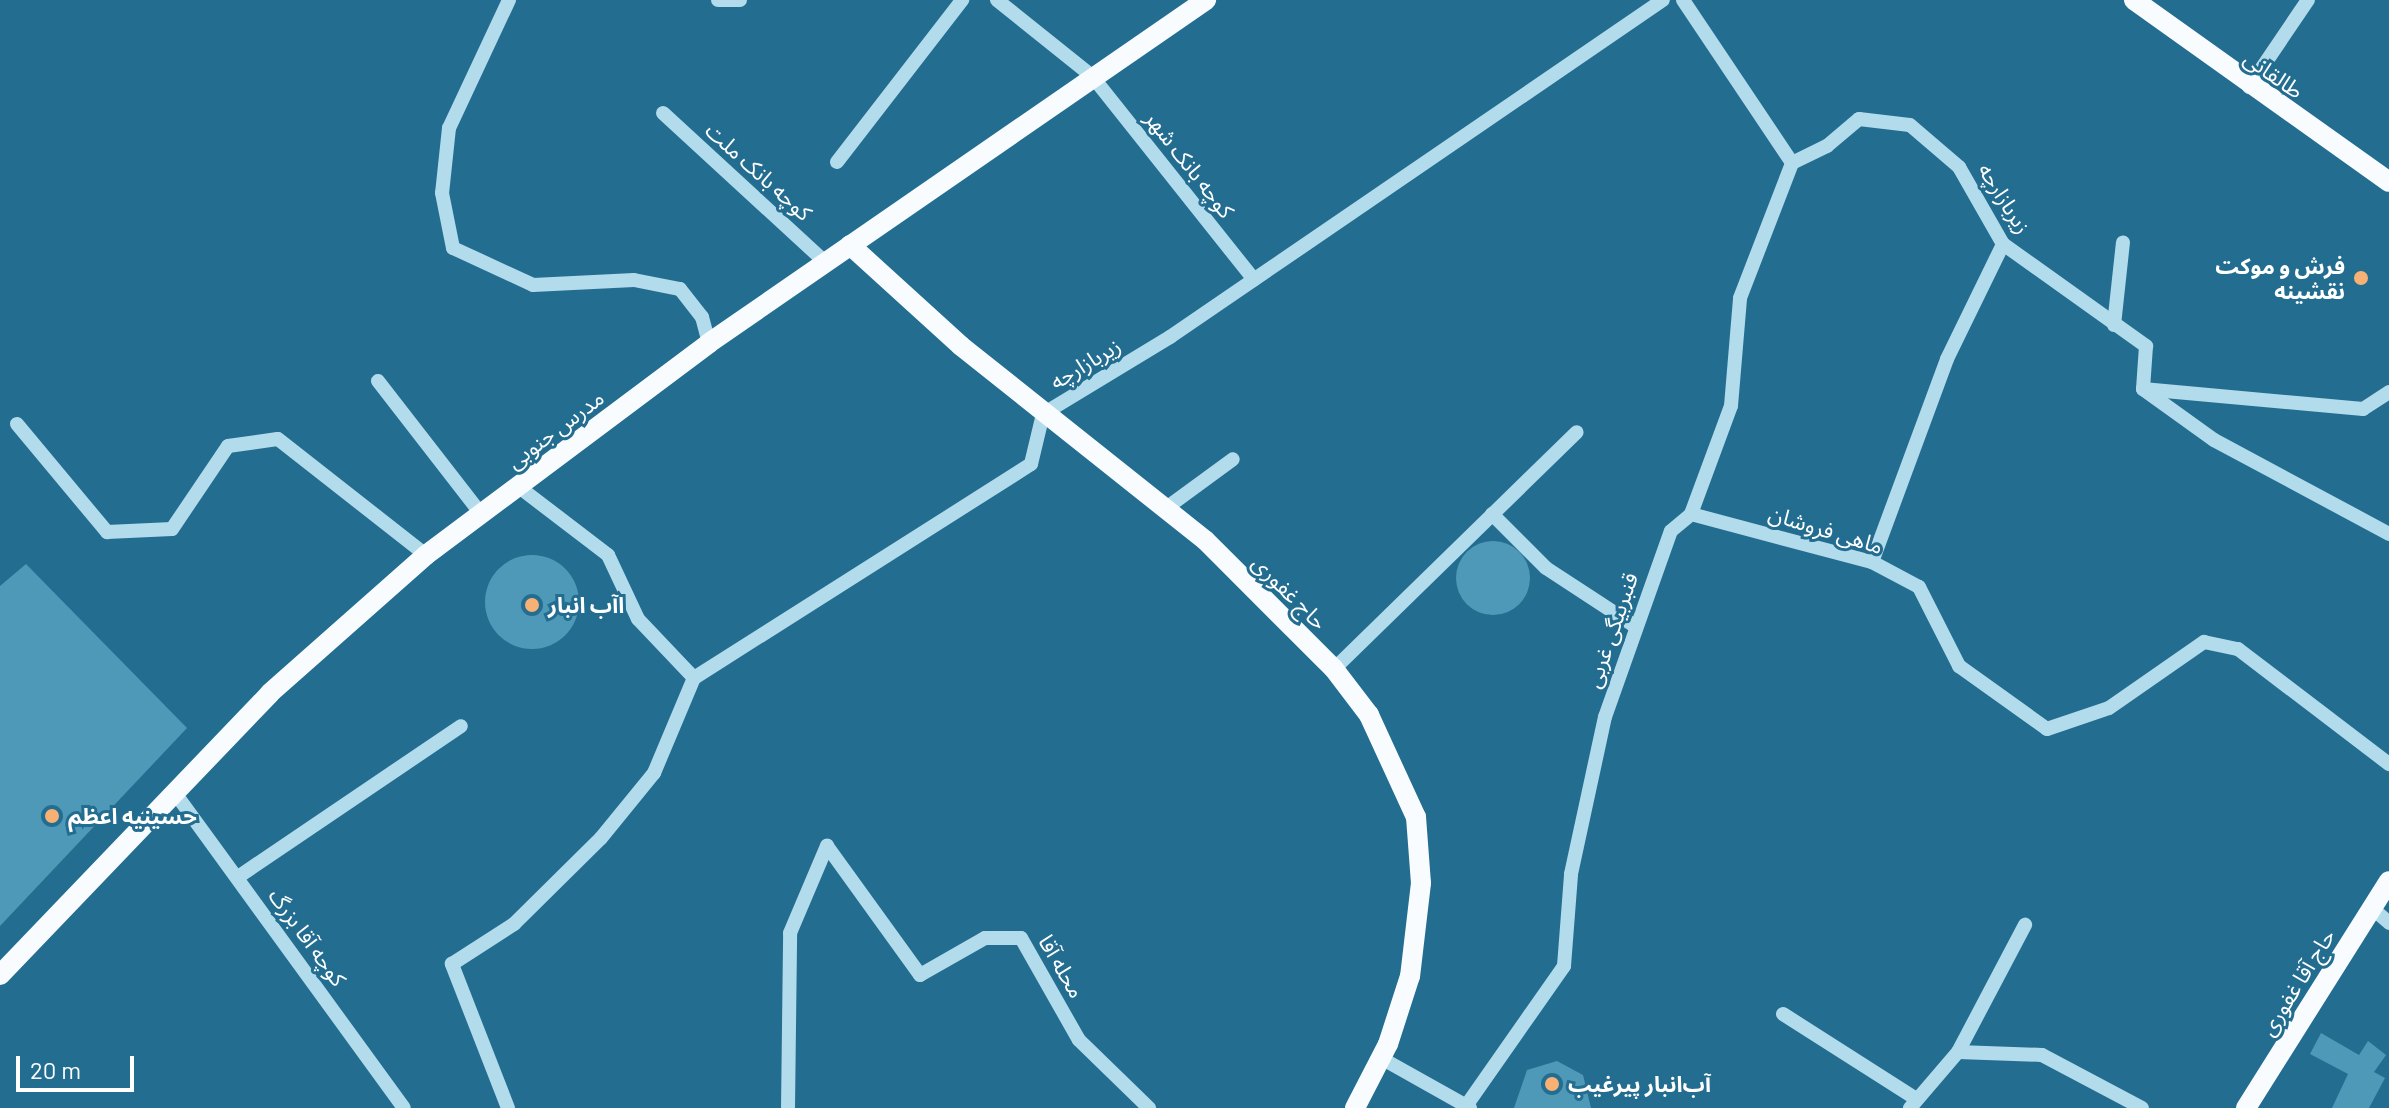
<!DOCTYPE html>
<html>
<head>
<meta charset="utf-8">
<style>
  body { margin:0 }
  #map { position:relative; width:2389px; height:1108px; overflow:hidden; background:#226d90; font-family:Barlow,"Noto Sans Arabic",sans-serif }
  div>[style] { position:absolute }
  .building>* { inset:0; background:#4f99b8 }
  .round { border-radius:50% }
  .minor>* { height:14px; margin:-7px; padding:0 7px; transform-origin:7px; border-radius:7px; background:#b2dbec }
  .major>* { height:20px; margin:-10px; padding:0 10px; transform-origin:10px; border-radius:10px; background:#f8fcff }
  .dots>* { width:22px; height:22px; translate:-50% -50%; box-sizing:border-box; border:4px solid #226d90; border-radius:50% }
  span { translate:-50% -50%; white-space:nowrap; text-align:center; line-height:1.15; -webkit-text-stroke:6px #226d90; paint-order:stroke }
  .street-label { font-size:22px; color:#fff }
  .poi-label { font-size:22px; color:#fff; font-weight:700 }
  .right { translate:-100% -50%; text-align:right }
  .left { translate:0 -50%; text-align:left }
  .scale { position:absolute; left:16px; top:1056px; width:118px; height:36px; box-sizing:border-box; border:4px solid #fff; border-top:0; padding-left:10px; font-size:24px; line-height:28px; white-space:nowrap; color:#fff; -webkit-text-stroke:6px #226d90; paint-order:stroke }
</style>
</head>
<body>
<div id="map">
  <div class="building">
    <div class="round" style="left:1456px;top:541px;width:74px;height:74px"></div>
    <div class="round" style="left:485px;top:555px;width:94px;height:94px"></div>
    <div style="clip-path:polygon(26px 564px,187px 728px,0 926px,0 586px)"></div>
    <div style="clip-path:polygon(2321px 1033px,2359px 1055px,2368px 1041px,2386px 1055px,2374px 1072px,2385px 1078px,2369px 1108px,2332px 1108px,2348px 1074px,2310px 1054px)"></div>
    <div style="clip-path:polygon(1557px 1061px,1583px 1075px,1591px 1108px,1514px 1108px,1527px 1070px)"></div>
  </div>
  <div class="minor">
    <div style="left:509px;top:0;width:141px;rotate:115.1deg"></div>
    <div style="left:449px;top:128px;width:65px;rotate:96.1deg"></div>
    <div style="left:442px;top:193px;width:56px;rotate:78.7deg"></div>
    <div style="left:453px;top:248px;width:88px;rotate:24.8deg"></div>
    <div style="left:533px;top:285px;width:101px;rotate:-2.8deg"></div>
    <div style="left:634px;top:280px;width:47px;rotate:11.1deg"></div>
    <div style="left:680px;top:289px;width:36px;rotate:52deg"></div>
    <div style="left:702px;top:317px;width:27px;rotate:75deg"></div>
    <div style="left:718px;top:0;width:22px"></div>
    <div style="left:997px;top:0;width:122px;rotate:38.7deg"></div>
    <div style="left:1092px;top:76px;width:260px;rotate:51.5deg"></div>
    <div style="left:1683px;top:0;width:196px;rotate:56.2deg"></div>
    <div style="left:1792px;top:163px;width:39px;rotate:-26deg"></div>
    <div style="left:1827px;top:146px;width:42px;rotate:-40.2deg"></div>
    <div style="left:1859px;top:119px;width:51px;rotate:6.7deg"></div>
    <div style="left:1910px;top:125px;width:65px;rotate:40.6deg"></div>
    <div style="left:1959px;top:167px;width:89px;rotate:60.3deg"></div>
    <div style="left:2003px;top:244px;width:176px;rotate:35.5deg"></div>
    <div style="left:2146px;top:346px;width:43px;rotate:94deg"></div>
    <div style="left:2143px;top:389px;width:87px;rotate:35.7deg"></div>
    <div style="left:2214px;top:440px;width:199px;rotate:28.2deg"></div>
    <div style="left:2249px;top:87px;width:105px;rotate:-55.9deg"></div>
    <div style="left:663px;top:113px;width:220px;rotate:42.6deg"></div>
    <div style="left:837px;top:162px;width:205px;rotate:-52.3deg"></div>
    <div style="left:2114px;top:325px;width:83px;rotate:-83.8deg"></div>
    <div style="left:378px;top:381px;width:168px;rotate:52.2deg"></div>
    <div style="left:2143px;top:389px;width:221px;rotate:5.2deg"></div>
    <div style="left:2363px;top:409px;width:31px;rotate:-33deg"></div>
    <div style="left:17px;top:424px;width:141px;rotate:50.2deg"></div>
    <div style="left:107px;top:532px;width:65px;rotate:-2.6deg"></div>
    <div style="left:172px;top:529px;width:100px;rotate:-56deg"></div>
    <div style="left:228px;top:446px;width:50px;rotate:-8deg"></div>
    <div style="left:278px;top:439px;width:188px;rotate:38.1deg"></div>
    <div style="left:519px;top:487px;width:112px;rotate:37.4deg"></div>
    <div style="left:608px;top:555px;width:71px;rotate:64.9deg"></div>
    <div style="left:638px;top:619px;width:81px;rotate:46.5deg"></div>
    <div style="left:694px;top:678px;width:399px;rotate:-32.4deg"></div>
    <div style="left:1031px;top:464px;width:51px;rotate:-76.5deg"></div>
    <div style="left:1043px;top:414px;width:149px;rotate:-31.2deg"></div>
    <div style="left:1170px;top:337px;width:597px;rotate:-34.36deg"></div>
    <div style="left:1165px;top:509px;width:84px;rotate:-36.3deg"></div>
    <div style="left:1492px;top:514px;width:76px;rotate:45deg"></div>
    <div style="left:1546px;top:568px;width:104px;rotate:33.2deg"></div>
    <div style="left:1691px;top:514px;width:187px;rotate:14.9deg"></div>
    <div style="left:1872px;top:562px;width:53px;rotate:28deg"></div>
    <div style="left:1919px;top:587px;width:89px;rotate:63.1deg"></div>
    <div style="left:1959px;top:666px;width:108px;rotate:35.6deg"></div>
    <div style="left:2047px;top:729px;width:65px;rotate:-18.7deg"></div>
    <div style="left:2109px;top:708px;width:116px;rotate:-34.8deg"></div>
    <div style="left:2204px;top:642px;width:35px;rotate:12deg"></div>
    <div style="left:2238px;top:649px;width:190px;rotate:37.3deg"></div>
    <div style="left:1872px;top:562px;width:216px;rotate:-69.7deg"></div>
    <div style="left:1947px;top:359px;width:128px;rotate:-64deg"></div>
    <div style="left:1334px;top:669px;width:339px;rotate:-44.3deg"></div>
    <div style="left:175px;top:793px;width:389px;rotate:54deg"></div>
    <div style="left:827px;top:846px;width:159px;rotate:54.2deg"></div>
    <div style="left:920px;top:975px;width:75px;rotate:-29.6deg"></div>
    <div style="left:985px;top:938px;width:36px"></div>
    <div style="left:1021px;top:938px;width:117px;rotate:60.4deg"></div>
    <div style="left:1079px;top:1040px;width:98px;rotate:44.2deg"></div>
    <div style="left:238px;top:877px;width:269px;rotate:-34.1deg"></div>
    <div style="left:2372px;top:908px;width:23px;rotate:41deg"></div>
    <div style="left:1783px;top:1014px;width:156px;rotate:32.5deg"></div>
    <div style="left:1958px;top:1052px;width:144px;rotate:-62.2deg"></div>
    <div style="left:1381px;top:1058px;width:102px;rotate:29.3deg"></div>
    <div style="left:1466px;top:1106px;width:171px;rotate:-55deg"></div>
    <div style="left:1564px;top:966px;width:92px;rotate:-85.6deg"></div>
    <div style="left:1571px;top:874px;width:161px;rotate:-77.8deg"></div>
    <div style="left:1605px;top:717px;width:197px;rotate:-70.5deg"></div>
    <div style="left:1671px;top:531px;width:26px;rotate:-40deg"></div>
    <div style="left:1691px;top:514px;width:115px;rotate:-69.7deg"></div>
    <div style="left:1731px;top:406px;width:108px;rotate:-85.2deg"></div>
    <div style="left:1740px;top:298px;width:145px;rotate:-68.9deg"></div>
    <div style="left:508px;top:1108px;width:155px;rotate:-111.3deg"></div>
    <div style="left:452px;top:964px;width:74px;rotate:-32.8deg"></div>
    <div style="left:514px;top:924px;width:122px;rotate:-44.7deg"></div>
    <div style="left:601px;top:838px;width:84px;rotate:-50.8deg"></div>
    <div style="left:654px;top:773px;width:103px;rotate:-67.2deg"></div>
    <div style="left:788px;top:1108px;width:175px;rotate:-89.3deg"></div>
    <div style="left:790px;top:933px;width:95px;rotate:-67deg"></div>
    <div style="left:1910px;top:1108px;width:74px;rotate:-49.4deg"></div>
    <div style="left:1958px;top:1052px;width:84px;rotate:2deg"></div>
    <div style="left:2042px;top:1055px;width:113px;rotate:27.9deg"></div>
  </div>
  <div class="major">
    <div style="left:2134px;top:0;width:313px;rotate:35.5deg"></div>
    <div style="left:850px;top:245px;width:150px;rotate:42.3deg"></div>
    <div style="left:961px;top:346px;width:312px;rotate:38.5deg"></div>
    <div style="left:1205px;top:540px;width:182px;rotate:45deg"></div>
    <div style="left:1334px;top:669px;width:58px;rotate:52.7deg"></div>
    <div style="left:1369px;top:715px;width:112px;rotate:65.3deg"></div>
    <div style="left:1416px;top:817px;width:66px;rotate:85.7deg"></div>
    <div style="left:1421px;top:883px;width:94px;rotate:96.7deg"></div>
    <div style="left:1410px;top:976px;width:71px;rotate:107.9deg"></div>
    <div style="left:1388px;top:1044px;width:72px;rotate:117.3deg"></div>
    <div style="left:0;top:975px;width:390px;rotate:-46.2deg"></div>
    <div style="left:270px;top:693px;width:208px;rotate:-41.5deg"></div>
    <div style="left:426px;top:555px;width:354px;rotate:-36.8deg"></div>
    <div style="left:709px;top:343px;width:604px;rotate:-34.61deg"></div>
    <div style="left:2246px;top:1108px;width:268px;rotate:-57.8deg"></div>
  </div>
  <div class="dots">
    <div style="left:2361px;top:278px;background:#f8b175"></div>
    <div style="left:532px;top:605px;background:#f8b175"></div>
    <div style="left:52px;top:816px;background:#f8b175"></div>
    <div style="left:1552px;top:1084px;background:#f8b175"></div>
  </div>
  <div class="street-label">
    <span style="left:2274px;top:74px;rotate:35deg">طالقانی</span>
    <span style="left:1190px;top:164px;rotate:52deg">کوچه بانک شهر</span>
    <span style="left:759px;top:171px;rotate:42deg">کوچه بانک ملت</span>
    <span style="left:2005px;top:198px;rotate:58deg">زیربازارچه</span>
    <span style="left:1085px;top:363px;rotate:-31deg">زیربازارچه</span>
    <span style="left:555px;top:429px;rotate:-37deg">مدرس جنوبی</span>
    <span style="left:1826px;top:529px;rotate:17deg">ماهی فروشان</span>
    <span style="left:1290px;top:592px;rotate:45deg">حاج غفوری</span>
    <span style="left:1611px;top:630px;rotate:-71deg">قنبربیگی غربی</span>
    <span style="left:308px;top:937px;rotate:54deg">کوچه آقا بزرگ</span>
    <span style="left:1062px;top:966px;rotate:60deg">محله آقا</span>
    <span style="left:2297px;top:982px;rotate:-58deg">حاج آقا غفوری</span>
  </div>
  <div class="poi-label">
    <span class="right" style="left:2345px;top:278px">فرش و موکت<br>نقشینه</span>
    <span class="left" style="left:548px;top:605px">اآب انبار</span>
    <span class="left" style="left:68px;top:816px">حسینیه اعظم</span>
    <span class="left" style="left:1568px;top:1084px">آب‌انبار پیرغیب</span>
  </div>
  <div class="scale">20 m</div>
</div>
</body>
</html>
